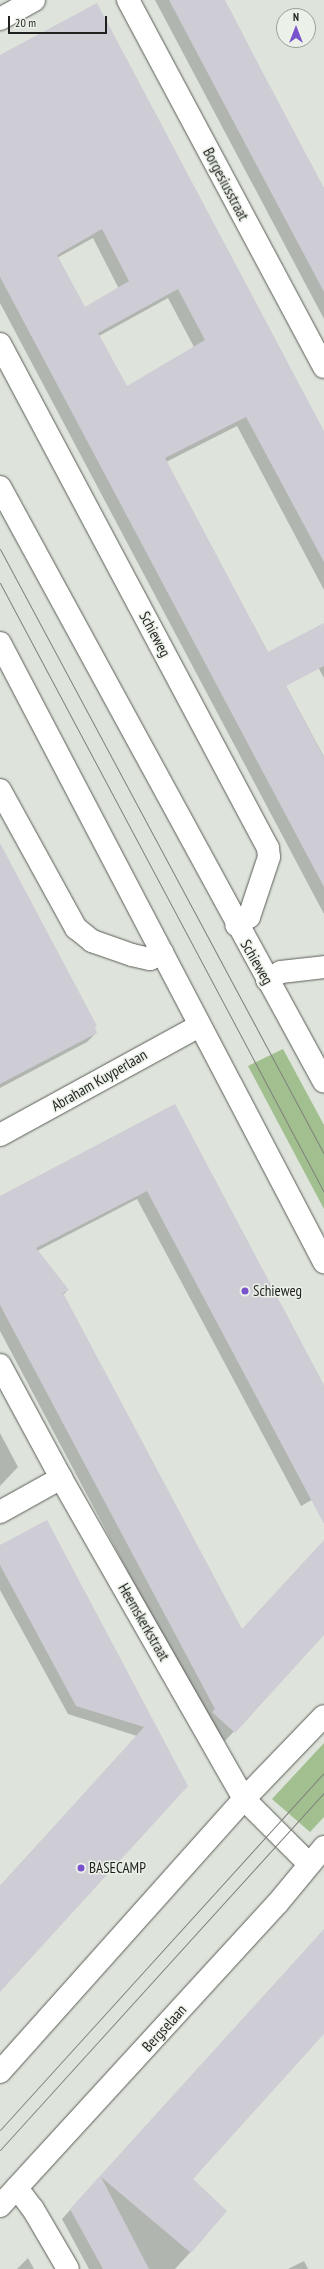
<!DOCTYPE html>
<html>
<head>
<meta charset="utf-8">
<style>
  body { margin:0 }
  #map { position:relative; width:324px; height:2269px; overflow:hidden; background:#dee3db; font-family:"PT Sans Narrow",sans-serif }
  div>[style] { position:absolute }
  .green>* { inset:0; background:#a1bf8f }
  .shadow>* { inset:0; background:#0003 }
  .building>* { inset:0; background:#ceccd5 }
  .roads { filter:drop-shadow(0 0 1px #5a5e57) drop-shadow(0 0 1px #5a5e57) }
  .minor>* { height:22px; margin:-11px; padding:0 11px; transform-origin:11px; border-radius:11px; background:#fff }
  .secondary>* { height:22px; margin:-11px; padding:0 11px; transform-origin:11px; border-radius:11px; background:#fff }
  .tram>* { height:1px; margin:-0.5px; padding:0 0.5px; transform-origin:0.5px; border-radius:0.5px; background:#80837e }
  .dots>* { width:11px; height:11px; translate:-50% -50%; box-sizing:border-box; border:2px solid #ebf1e8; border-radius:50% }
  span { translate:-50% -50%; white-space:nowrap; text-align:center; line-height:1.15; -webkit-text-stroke:3px #ebf1e8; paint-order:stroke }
  .street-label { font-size:15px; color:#1f211e }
  .poi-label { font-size:15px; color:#1f211e }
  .left { translate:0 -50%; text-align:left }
  .north { position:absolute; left:276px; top:8px; width:40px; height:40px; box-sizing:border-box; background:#ebf1e8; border:1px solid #999e97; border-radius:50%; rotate:0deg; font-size:11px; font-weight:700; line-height:16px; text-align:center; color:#1f211e }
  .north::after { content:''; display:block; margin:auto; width:14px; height:18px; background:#7a52cb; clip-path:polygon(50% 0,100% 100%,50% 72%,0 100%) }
  .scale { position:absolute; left:8px; top:16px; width:99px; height:18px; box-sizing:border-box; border:2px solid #1f211e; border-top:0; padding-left:5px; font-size:12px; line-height:14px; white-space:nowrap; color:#1f211e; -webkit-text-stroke:3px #ebf1e8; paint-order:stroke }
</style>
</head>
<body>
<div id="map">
  <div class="green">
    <div style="clip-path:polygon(283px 1049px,324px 1125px,324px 1209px,248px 1066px)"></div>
    <div style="clip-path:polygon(324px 1743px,324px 1817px,310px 1832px,272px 1799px)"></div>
  </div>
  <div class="shadow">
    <div style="clip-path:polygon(155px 0,223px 0,324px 190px,324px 319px)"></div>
    <div style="clip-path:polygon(evenodd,0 56px,324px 433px,324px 590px,237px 426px,166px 462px,324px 757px,324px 914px,0 303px,0 56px,93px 238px,119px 289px,84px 308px,57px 258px,93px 238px,0 56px,168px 298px,194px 347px,127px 387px,99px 336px,168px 298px)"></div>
    <div style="clip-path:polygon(324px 624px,324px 678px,303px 640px)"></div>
    <div style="clip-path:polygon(0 846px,96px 1033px,87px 1042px,0 1088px)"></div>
    <div style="clip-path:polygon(174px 1105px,324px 1388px,324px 1493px,301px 1506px,137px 1199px,37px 1251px,68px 1290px,63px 1295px,242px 1630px,324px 1541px,324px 1633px,225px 1741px,204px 1722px,206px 1719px,0 1331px,0 1197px)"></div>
    <div style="clip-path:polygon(0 1433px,18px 1467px,0 1486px)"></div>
    <div style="clip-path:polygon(46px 1522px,186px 1785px,0 1991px,0 1886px,137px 1736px,68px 1714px,0 1590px,0 1546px)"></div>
    <div style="clip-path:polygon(324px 1930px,324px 2033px,192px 2179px,207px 2234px,175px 2269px,89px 2269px,62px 2219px)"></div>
    <div style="clip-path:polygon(28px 2258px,34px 2269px,17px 2269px)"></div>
    <div style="clip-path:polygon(304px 2261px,308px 2269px,288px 2269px)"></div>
  </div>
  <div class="building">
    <div style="clip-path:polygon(169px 0,225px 0,263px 73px,324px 188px,324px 292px)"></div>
    <div style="clip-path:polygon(evenodd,97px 3px,324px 431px,324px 562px,246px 417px,165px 458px,268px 652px,324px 623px,324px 666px,286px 686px,324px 758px,324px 887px,0 277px,0 55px,97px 3px,102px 229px,129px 281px,85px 307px,57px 255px,102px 229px,97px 3px,178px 289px,205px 340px,127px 386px,98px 333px,178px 289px)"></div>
    <div style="clip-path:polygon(0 843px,97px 1026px,95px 1027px,97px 1033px,0 1084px)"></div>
    <div style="clip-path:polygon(175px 1104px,324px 1385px,324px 1524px,147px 1191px,36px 1248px,69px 1290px,63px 1293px,242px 1629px,324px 1540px,324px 1635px,235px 1733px,212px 1712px,215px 1709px,0 1305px,0 1196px)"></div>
    <div style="clip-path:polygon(47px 1520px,188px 1786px,0 1992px,0 1886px,144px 1727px,76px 1706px,0 1565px,0 1545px)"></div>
    <div style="clip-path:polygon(324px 1929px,324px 2034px,193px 2179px,227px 2211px,191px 2253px,101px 2177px,149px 2269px,103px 2269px,70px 2209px)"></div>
  </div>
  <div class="roads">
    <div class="minor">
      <div style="left:128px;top:0;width:416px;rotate:61.9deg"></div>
      <div style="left:0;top:19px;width:39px;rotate:-29deg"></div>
      <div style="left:0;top:344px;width:571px;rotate:62deg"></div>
      <div style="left:268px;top:848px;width:9px;rotate:84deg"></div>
      <div style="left:269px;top:857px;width:63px;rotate:108.4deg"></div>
      <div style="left:249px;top:917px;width:15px;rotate:148deg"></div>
      <div style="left:0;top:790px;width:158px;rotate:61.2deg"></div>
      <div style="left:76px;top:928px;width:21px;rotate:39deg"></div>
      <div style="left:92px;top:941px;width:42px;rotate:19.3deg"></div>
      <div style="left:132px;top:955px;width:18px;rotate:13deg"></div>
      <div style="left:150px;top:959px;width:14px;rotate:-25deg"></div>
      <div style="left:267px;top:980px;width:16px;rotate:-30deg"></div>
      <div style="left:281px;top:972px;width:43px;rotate:-6.6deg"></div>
      <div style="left:0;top:1135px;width:227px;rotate:-28.7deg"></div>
      <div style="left:0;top:1365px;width:128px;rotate:61.6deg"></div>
      <div style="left:61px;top:1478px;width:369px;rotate:60.3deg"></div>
      <div style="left:244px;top:1799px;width:92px;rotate:45deg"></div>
      <div style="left:0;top:1512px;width:70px;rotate:-29.1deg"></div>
      <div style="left:17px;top:2188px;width:26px;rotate:53deg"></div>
      <div style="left:33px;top:2209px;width:69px;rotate:59.7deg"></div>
    </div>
    <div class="secondary">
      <div style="left:0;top:487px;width:677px;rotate:61.43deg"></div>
      <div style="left:0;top:643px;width:699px;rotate:62.37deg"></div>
      <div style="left:0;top:2072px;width:366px;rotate:-48.2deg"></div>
      <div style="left:244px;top:1799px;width:115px;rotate:-46.1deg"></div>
      <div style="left:0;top:2206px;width:410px;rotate:-47.5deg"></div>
      <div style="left:277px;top:1904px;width:74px;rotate:-50.5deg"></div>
    </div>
  </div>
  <div class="tram">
    <div style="left:0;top:549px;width:686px;rotate:61.83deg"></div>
    <div style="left:0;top:583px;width:690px;rotate:61.99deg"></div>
    <div style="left:0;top:2130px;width:482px;rotate:-47.8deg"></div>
    <div style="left:0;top:2150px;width:482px;rotate:-47.8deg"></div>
  </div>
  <div class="dots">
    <div style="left:245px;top:1291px;background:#7a52cb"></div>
    <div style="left:81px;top:1868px;background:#7a52cb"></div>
  </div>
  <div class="street-label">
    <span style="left:226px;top:184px;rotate:62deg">Borgesiusstraat</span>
    <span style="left:155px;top:634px;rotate:62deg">Schieweg</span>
    <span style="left:257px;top:962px;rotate:60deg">Schieweg</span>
    <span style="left:99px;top:1080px;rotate:-30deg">Abraham Kuyperlaan</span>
    <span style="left:144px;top:1622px;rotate:60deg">Heemskerkstraat</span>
    <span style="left:164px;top:2028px;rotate:-48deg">Bergselaan</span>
  </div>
  <div class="poi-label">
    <span class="left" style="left:253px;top:1291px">Schieweg</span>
    <span class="left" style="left:89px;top:1868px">BASECAMP</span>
  </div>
  <div class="north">N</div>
  <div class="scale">20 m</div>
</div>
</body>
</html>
